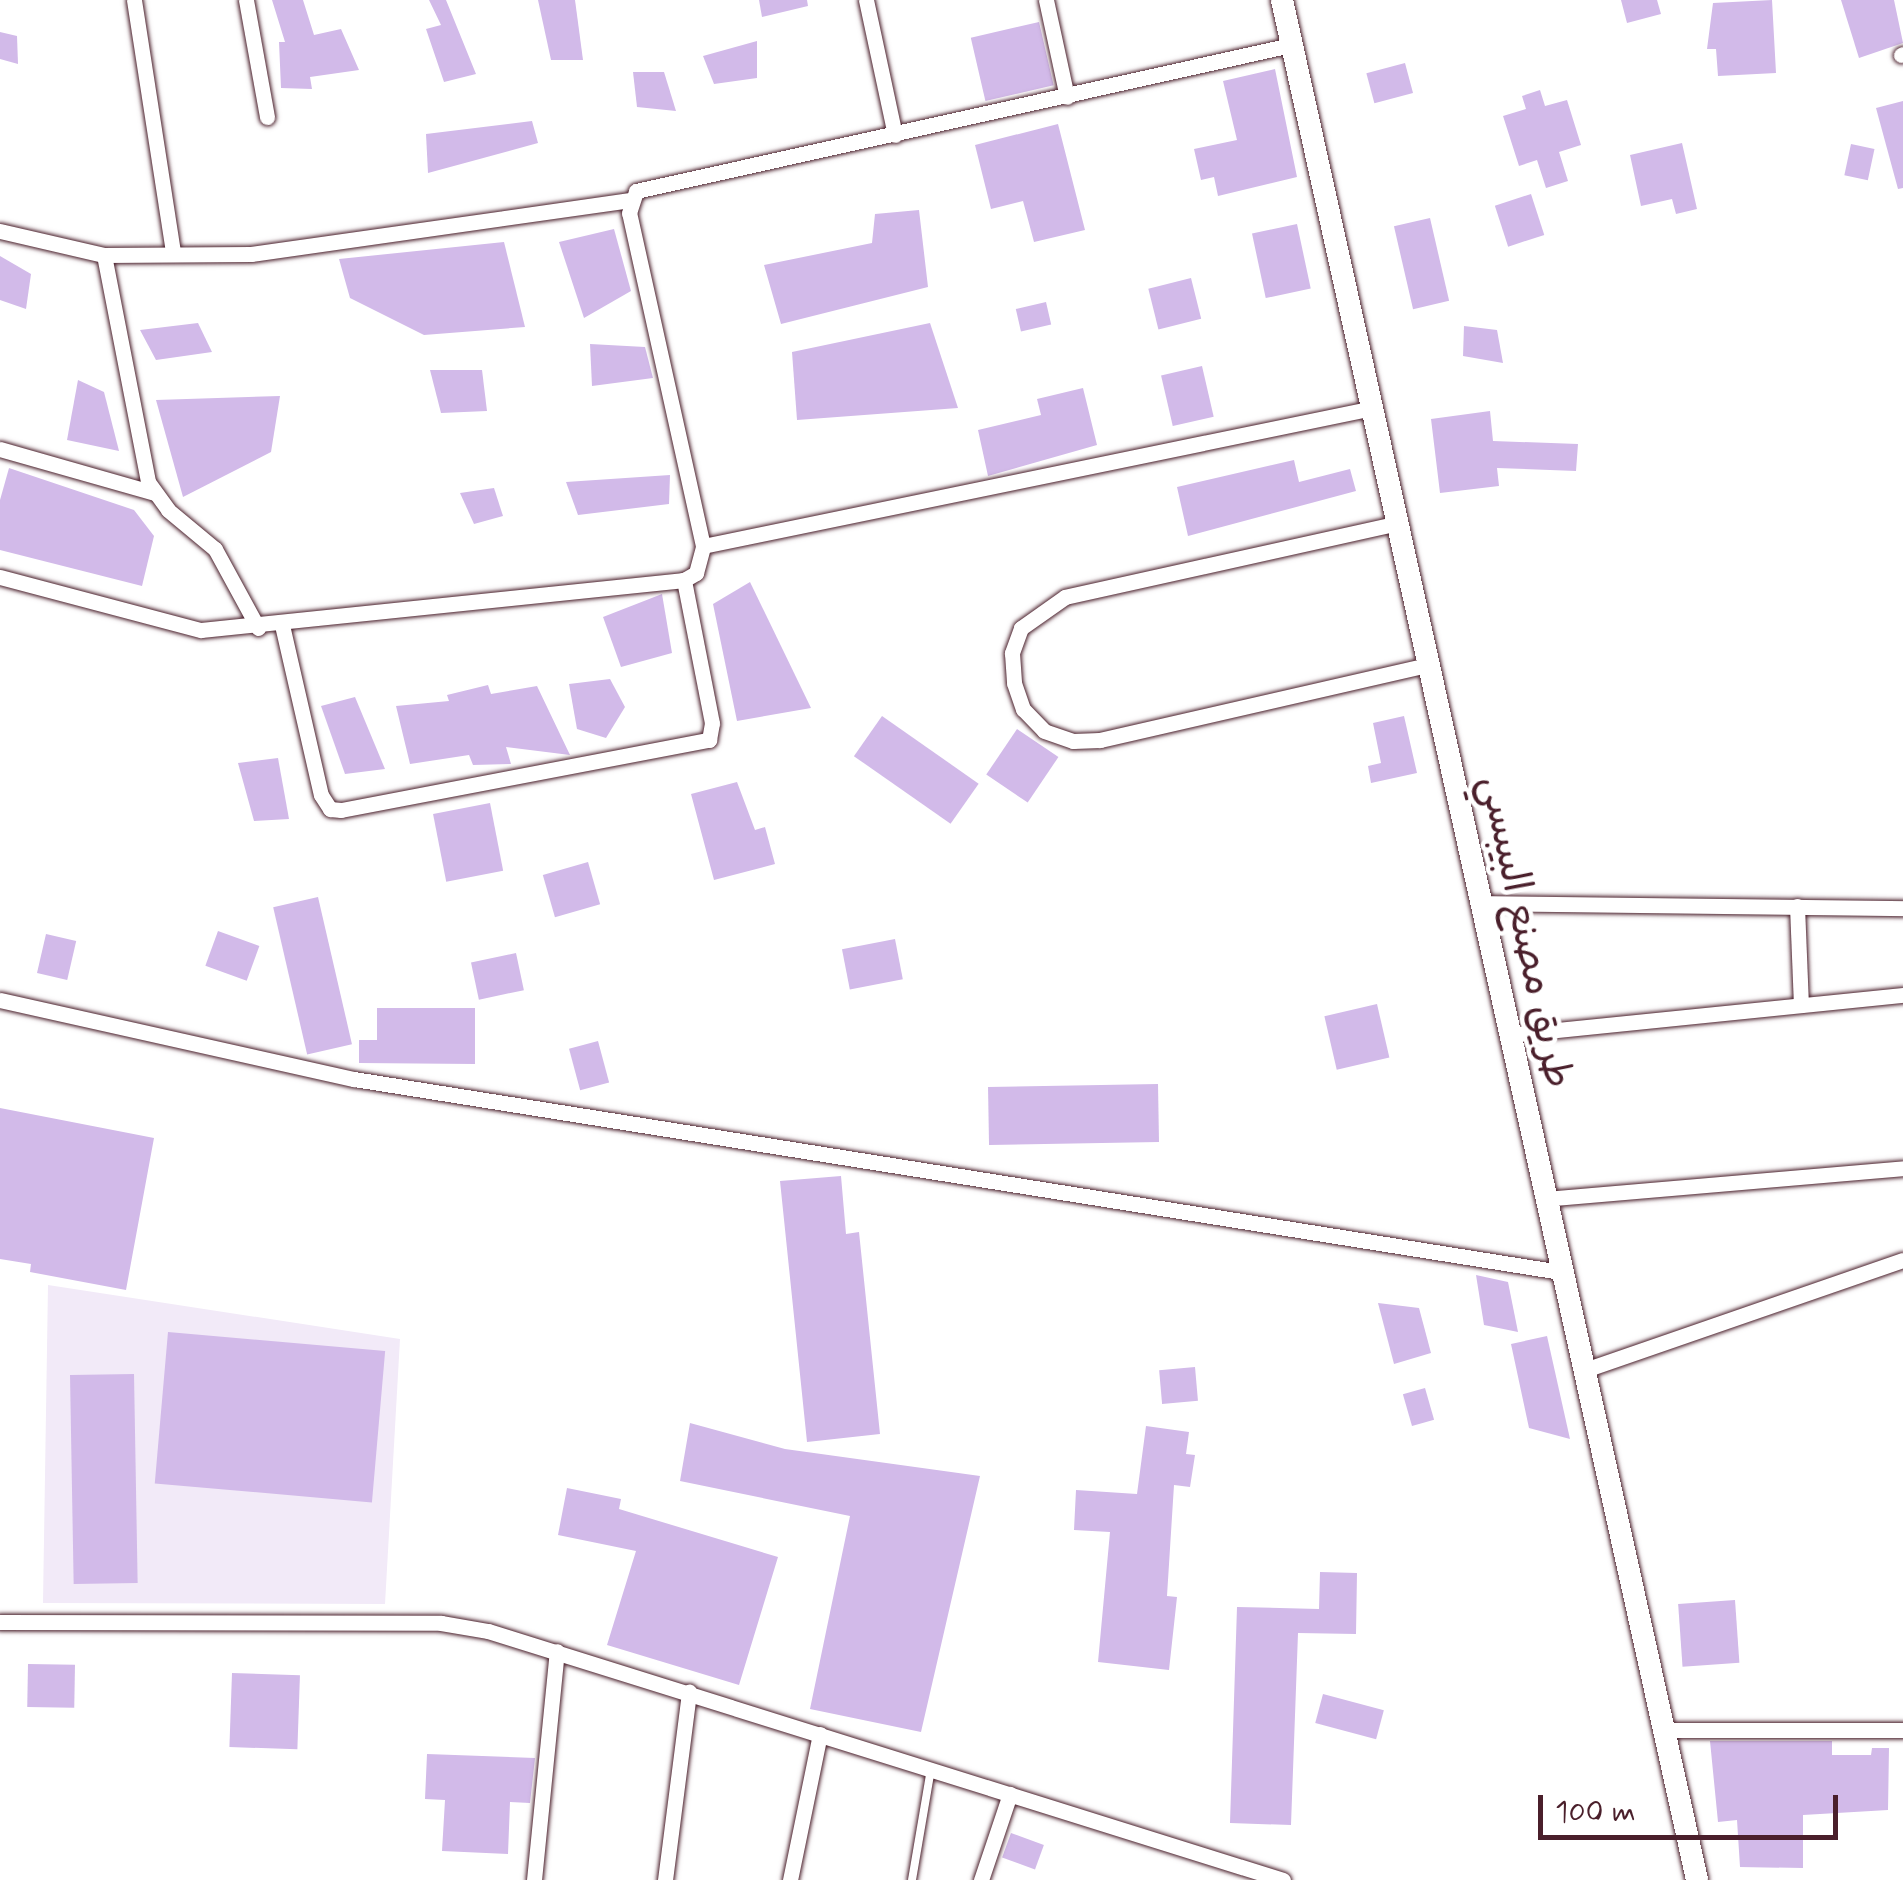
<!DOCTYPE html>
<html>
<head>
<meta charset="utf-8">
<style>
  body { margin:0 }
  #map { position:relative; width:1903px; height:1880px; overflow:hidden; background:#fff; font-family:Mynerve,"Playpen Sans Arabic",sans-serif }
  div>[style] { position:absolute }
  .built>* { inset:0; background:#f2eaf8 }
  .building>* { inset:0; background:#d2bae9; transform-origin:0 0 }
  .roads { filter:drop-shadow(0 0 2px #4a1f2b) drop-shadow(0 0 2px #4a1f2b) }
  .lane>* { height:8px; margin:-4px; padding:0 4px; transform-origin:4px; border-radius:4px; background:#fff }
  .street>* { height:15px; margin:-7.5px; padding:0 7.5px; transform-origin:7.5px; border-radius:7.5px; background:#fff }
  .secondary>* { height:22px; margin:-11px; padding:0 11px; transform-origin:11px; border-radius:11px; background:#fff }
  span { translate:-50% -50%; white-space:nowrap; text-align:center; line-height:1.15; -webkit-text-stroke:9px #fff; paint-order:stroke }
  .street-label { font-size:40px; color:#4a1f2b }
  .scale { position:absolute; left:1538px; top:1795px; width:300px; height:45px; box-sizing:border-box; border:5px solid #4a1f2b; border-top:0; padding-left:12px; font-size:30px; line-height:35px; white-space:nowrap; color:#4a1f2b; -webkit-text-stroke:8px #fff; paint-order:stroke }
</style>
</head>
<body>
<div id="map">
  <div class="built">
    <div style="clip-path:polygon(48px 1285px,400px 1339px,385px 1604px,43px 1603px)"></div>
  </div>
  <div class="building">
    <div style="clip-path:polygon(272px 0,303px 0,314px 35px,341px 29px,359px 70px,310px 77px,312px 89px,281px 88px,279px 42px,285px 42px)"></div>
    <div style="clip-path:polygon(429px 0,446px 0,476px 74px,444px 82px,426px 29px,441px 25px)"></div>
    <div style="clip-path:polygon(538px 0,575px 0,583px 60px,551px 60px)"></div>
    <div style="clip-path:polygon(759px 0,807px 0,808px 6px,762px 17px)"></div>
    <div style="clip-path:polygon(1621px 0,1657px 0,1661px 14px,1627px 23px)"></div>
    <div style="clip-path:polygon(1772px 0,1776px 73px,1718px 76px,1716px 49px,1707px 49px,1713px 3px)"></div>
    <div style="clip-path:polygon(1841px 0,1894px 0,1903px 43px,1859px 58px)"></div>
    <div style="left:1039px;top:22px;width:65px;height:70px;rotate:77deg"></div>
    <div style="clip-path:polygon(0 32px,17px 36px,18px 64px,0 59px)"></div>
    <div style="clip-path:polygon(757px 41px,757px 78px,714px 84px,703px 56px)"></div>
    <div style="left:1405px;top:63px;width:31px;height:40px;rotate:75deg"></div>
    <div style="clip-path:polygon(1275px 69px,1297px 177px,1218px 196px,1214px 177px,1201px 180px,1194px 149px,1237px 140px,1223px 81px)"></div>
    <div style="clip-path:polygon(633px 72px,664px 72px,676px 111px,637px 107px)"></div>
    <div style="clip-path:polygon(1540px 90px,1545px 106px,1567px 100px,1581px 145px,1559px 152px,1568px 181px,1546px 188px,1537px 160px,1519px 166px,1503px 116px,1526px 109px,1522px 96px)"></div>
    <div style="clip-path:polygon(1903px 101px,1903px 188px,1898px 189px,1876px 108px)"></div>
    <div style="clip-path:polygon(532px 121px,538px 143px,428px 173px,426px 134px)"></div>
    <div style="clip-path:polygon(1058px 124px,1085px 230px,1034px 242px,1023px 201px,991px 209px,975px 145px)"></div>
    <div style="clip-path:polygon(1682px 143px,1697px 209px,1676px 214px,1672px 199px,1641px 206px,1630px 155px)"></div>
    <div style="left:1851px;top:144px;width:24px;height:32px;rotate:12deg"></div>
    <div style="left:1531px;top:194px;width:43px;height:38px;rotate:72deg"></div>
    <div style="clip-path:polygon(919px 210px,928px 287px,781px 324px,764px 265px,872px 243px,875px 214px)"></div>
    <div style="left:1430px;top:218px;width:85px;height:37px;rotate:77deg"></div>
    <div style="left:1297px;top:224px;width:66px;height:46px;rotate:78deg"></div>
    <div style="clip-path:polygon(614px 229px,631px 291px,584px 318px,559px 242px)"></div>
    <div style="clip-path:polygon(504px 242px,525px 327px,424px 335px,350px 298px,339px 259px)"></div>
    <div style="clip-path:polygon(0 256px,31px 274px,26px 309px,0 300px)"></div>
    <div style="left:1191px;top:278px;width:42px;height:44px;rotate:76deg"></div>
    <div style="left:1046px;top:302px;width:23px;height:31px;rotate:77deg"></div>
    <div style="clip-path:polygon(198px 323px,212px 352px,156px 360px,140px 330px)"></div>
    <div style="clip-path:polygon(930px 323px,958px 408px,797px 420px,792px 352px)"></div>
    <div style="clip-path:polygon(1464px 326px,1497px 330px,1503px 363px,1463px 356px)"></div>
    <div style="clip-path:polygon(590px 344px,645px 347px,653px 378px,592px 386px)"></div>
    <div style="left:1202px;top:366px;width:52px;height:42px;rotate:77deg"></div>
    <div style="clip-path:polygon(430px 370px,482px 370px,487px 411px,441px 413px)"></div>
    <div style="clip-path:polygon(78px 380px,104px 392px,119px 451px,67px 440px)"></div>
    <div style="clip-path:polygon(1083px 388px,1097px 445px,988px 476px,978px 430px,1041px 415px,1037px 399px)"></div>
    <div style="clip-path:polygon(280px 396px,271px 452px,183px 497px,156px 400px)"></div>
    <div style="clip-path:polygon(1490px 411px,1493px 441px,1578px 444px,1576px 471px,1497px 468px,1499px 486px,1440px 493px,1431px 419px)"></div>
    <div style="clip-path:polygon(1294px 460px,1299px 482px,1350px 469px,1356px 491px,1188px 536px,1177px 487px)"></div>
    <div style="clip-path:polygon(9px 468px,134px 510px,154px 536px,142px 586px,0 550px,0 500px)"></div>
    <div style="clip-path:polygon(670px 475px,669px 504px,578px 515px,566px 482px)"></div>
    <div style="clip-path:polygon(494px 488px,503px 516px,474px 524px,460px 493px)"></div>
    <div style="clip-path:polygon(750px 582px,811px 708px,737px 721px,713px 604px)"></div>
    <div style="clip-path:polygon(662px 594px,672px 653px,621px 667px,603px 617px)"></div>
    <div style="clip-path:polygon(610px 679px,625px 707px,606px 738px,577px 729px,569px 684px)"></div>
    <div style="clip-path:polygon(488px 685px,491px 694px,537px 686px,570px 755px,506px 747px,511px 764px,473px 765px,469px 755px,410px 764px,396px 706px,449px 701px,447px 695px)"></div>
    <div style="clip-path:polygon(355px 697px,385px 769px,345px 774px,321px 706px)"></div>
    <div style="left:882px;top:716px;width:118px;height:49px;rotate:35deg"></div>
    <div style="clip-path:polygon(1404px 716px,1417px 773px,1371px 783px,1368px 766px,1381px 763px,1373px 723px)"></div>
    <div style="left:1017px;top:729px;width:50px;height:55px;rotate:34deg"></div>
    <div style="clip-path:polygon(278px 758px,289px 819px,254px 821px,238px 763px)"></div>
    <div style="clip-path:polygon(737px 782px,755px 830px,765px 827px,775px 864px,714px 880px,691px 794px)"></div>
    <div style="left:490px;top:803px;width:69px;height:58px;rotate:79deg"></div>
    <div style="left:588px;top:862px;width:44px;height:47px;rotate:74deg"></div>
    <div style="left:318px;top:897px;width:151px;height:46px;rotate:77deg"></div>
    <div style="left:218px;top:931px;width:44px;height:37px;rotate:20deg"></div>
    <div style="left:46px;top:934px;width:31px;height:40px;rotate:13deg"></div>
    <div style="left:895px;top:939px;width:41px;height:54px;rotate:79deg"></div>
    <div style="left:516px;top:953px;width:38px;height:46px;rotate:78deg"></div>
    <div style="left:1377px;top:1004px;width:55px;height:54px;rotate:77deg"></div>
    <div style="clip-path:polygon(377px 1008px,475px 1008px,475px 1064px,359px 1063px,359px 1040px,377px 1040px)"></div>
    <div style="left:598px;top:1041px;width:43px;height:30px;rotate:75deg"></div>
    <div style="left:1158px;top:1084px;width:58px;height:170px;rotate:89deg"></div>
    <div style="clip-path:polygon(0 1108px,154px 1138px,126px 1290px,30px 1272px,31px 1264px,0 1259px)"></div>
    <div style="clip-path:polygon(841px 1176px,846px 1234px,859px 1232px,880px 1434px,807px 1442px,780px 1181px)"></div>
    <div style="clip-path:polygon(1476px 1275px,1508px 1282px,1518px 1332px,1484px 1325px)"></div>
    <div style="clip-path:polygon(1378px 1303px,1419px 1308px,1431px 1353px,1394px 1364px)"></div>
    <div style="left:168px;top:1332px;width:218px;height:152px;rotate:5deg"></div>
    <div style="clip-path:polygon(1547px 1336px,1570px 1439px,1529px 1428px,1511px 1344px)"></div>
    <div style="left:1195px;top:1367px;width:34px;height:36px;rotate:85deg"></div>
    <div style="left:134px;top:1374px;width:209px;height:64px;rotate:89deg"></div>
    <div style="left:1425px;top:1388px;width:33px;height:23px;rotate:74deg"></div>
    <div style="clip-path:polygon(690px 1423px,785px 1449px,980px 1476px,921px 1732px,810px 1709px,850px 1516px,680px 1481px)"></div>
    <div style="clip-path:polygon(1146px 1426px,1189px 1432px,1186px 1454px,1195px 1455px,1190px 1487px,1174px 1485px,1167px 1596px,1177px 1597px,1169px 1670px,1098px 1662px,1110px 1532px,1074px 1530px,1076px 1490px,1137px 1494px)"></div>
    <div style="clip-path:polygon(567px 1488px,621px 1499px,619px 1509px,778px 1557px,739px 1685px,607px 1645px,636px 1551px,558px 1535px)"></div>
    <div style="clip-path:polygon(1320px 1572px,1357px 1573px,1356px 1634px,1298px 1633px,1291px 1825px,1230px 1823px,1237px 1607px,1319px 1609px)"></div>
    <div style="left:1735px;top:1600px;width:63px;height:57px;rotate:86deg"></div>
    <div style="left:28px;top:1664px;width:47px;height:43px;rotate:1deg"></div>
    <div style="left:232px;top:1673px;width:68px;height:74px;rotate:2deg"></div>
    <div style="left:1323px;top:1694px;width:63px;height:30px;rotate:15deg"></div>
    <div style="clip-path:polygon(1710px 1741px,1832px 1741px,1832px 1755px,1871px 1755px,1872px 1748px,1889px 1748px,1888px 1810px,1803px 1815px,1803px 1868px,1740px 1867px,1737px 1820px,1718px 1822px)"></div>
    <div style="clip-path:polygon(427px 1754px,535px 1758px,530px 1803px,510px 1802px,508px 1854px,442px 1851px,445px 1800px,425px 1799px)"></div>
    <div style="left:1011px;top:1833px;width:35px;height:26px;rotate:20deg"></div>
  </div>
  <div class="roads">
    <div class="lane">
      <div style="left:912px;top:1880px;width:113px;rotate:-80.3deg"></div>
    </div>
    <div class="street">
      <div style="left:134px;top:0;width:255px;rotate:81.2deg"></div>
      <div style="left:246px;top:0;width:119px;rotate:79.8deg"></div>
      <div style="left:866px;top:0;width:138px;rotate:77.9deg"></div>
      <div style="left:1046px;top:0;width:99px;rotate:77.8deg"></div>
      <div style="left:1901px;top:55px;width:2px;rotate:-27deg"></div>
      <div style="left:0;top:231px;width:107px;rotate:13deg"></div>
      <div style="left:104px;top:255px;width:147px;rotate:-0.4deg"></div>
      <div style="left:251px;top:254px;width:383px;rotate:-8.1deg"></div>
      <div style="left:104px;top:255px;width:231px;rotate:79deg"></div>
      <div style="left:148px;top:482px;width:34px;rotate:54deg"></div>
      <div style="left:168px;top:510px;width:61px;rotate:39.7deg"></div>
      <div style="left:215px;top:549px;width:90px;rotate:61.4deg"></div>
      <div style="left:0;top:449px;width:160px;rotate:15.9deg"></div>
      <div style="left:1394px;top:524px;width:337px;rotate:167.5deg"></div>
      <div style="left:1065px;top:597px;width:54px;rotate:144.8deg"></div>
      <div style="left:1021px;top:628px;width:27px;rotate:110deg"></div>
      <div style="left:1012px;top:653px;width:30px;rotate:86deg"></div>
      <div style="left:1014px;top:683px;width:28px;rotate:71deg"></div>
      <div style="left:1023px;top:709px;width:30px;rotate:46deg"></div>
      <div style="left:1044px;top:731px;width:31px;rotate:19deg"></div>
      <div style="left:1073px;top:741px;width:27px;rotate:-2deg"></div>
      <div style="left:1100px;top:740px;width:336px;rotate:-12.9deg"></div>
      <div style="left:703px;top:546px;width:679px;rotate:-11.64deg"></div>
      <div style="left:0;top:577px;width:208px;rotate:14.8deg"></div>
      <div style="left:201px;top:630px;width:486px;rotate:-5.9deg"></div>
      <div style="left:684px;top:580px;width:14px;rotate:-30deg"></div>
      <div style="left:696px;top:573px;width:28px;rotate:-75deg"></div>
      <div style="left:703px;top:546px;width:341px;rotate:-102.5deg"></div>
      <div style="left:629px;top:213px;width:23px;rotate:-72deg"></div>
      <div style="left:636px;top:191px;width:671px;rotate:-12.57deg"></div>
      <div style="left:282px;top:625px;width:174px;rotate:77.1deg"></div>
      <div style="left:321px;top:795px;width:17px;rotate:57deg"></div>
      <div style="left:330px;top:809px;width:11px;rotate:5deg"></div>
      <div style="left:341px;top:810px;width:375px;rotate:-10.8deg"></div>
      <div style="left:709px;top:740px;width:17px;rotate:-80deg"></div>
      <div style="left:712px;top:723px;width:146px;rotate:-101.1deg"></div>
      <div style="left:1480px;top:903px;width:423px;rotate:0.7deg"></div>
      <div style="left:1797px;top:906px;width:99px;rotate:87.7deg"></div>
      <div style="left:0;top:1000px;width:363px;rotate:12.6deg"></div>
      <div style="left:354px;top:1079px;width:1221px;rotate:9.09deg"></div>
      <div style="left:1508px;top:1035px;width:397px;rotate:-5.8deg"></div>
      <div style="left:1544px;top:1199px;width:360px;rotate:-4.9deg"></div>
      <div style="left:1585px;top:1370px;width:336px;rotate:-19.1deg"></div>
      <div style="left:0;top:1622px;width:441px;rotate:0.1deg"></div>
      <div style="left:441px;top:1623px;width:48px;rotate:9.7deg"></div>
      <div style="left:488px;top:1631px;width:833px;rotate:17.39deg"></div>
      <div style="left:1664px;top:1730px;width:239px"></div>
      <div style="left:534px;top:1880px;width:230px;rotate:-84.3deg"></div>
      <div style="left:665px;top:1880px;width:190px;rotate:-82.7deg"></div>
      <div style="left:790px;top:1880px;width:149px;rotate:-78.4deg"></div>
      <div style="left:981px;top:1880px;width:91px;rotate:-71.4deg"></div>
    </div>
    <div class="secondary">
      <div style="left:1282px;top:0;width:1925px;rotate:77.55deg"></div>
    </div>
  </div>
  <div class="street-label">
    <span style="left:1525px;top:932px;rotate:78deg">طريق مصنع البيبسي</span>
  </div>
  <div class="scale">100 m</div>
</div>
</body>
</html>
